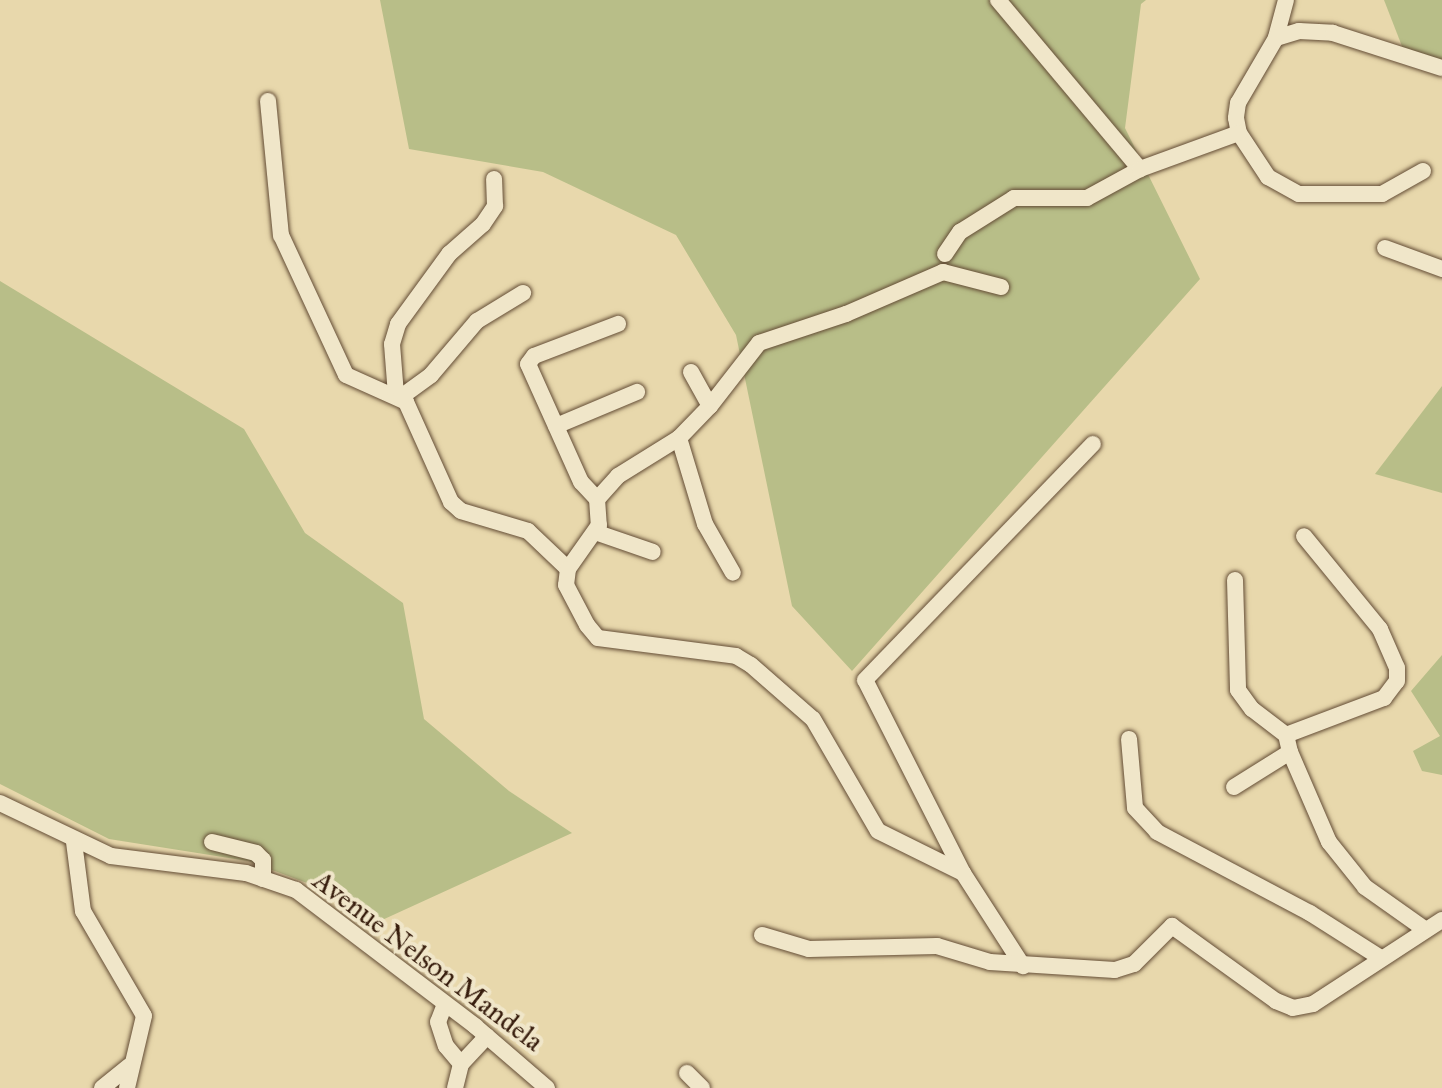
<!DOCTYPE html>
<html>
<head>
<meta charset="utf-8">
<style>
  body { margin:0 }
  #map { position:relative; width:1442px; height:1088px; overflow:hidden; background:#e8d8ac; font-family:"IM FELL Great Primer",serif }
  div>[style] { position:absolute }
  .green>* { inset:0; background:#b8be88 }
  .roads { filter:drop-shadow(0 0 2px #634c35) drop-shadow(0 0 2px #634c35) }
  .minor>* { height:16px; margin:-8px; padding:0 8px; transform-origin:8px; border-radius:8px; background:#f0e6c9 }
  span { translate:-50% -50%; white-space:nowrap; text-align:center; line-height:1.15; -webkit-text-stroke:8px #f0e6c9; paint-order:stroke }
  .street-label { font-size:28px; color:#371d0d }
</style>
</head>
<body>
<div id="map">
  <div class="green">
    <div style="clip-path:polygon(380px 0,1146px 0,1141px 4px,1125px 128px,1200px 279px,852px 671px,792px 606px,736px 335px,676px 235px,543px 172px,409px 149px)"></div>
    <div style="clip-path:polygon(1384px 0,1442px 0,1442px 64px,1405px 54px)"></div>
    <div style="clip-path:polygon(0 281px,244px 429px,305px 533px,403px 603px,424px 719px,509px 791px,572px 833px,369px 926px,307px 883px,248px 861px,109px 839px,0 784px)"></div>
    <div style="clip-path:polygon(1442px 386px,1442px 493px,1375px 474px)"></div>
    <div style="clip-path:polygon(1442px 655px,1442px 775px,1422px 771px,1413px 751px,1440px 736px,1411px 691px)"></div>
  </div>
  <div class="roads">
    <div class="minor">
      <div style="left:998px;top:0;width:221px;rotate:50deg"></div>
      <div style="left:1286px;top:0;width:39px;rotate:105deg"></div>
      <div style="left:1276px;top:38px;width:75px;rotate:120.3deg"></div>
      <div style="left:1238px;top:103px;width:15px;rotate:98deg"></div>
      <div style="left:1236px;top:118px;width:15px;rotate:79deg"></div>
      <div style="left:1239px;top:133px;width:53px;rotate:56.6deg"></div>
      <div style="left:1268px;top:177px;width:35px;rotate:29deg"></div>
      <div style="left:1299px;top:194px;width:83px"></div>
      <div style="left:1382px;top:194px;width:47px;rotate:-29.3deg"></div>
      <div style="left:1276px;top:38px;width:24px;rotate:-17deg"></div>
      <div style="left:1299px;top:31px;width:34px;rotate:3deg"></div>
      <div style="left:1333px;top:33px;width:114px;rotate:17.8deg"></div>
      <div style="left:268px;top:101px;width:135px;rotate:84.5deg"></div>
      <div style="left:281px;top:235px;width:154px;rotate:65.1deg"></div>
      <div style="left:346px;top:375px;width:66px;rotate:24.2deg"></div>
      <div style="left:406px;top:402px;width:110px;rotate:65.8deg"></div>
      <div style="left:451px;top:502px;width:13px;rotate:42deg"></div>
      <div style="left:461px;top:511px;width:70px;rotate:16.6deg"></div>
      <div style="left:528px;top:531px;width:55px;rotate:43.5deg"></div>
      <div style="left:1385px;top:248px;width:61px;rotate:20.2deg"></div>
      <div style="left:945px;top:254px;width:27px;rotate:-56deg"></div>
      <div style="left:960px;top:232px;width:64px;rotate:-32.2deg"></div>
      <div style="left:1014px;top:198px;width:73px"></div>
      <div style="left:1087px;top:198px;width:60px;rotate:-28.7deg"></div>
      <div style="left:1140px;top:169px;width:105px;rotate:-20deg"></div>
      <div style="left:691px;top:372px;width:39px;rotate:61deg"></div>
      <div style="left:710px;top:406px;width:45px;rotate:134.1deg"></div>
      <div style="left:679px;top:438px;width:72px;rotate:148.1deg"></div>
      <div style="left:618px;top:476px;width:31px;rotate:132deg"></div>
      <div style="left:597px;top:499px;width:26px;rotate:86deg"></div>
      <div style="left:599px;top:525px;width:54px;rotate:125.2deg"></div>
      <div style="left:568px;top:569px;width:16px;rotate:97deg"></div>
      <div style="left:566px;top:585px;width:45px;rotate:62.3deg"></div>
      <div style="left:587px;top:625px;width:17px;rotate:50deg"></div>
      <div style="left:598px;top:638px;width:139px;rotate:7.4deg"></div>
      <div style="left:736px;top:656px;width:17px;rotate:31deg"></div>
      <div style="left:751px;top:665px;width:82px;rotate:41.1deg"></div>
      <div style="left:813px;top:719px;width:129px;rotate:59.9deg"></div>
      <div style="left:878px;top:831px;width:95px;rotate:26.3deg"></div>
      <div style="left:963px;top:873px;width:111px;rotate:57.2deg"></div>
      <div style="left:396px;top:395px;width:51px;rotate:-94.5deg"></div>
      <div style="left:392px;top:344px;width:21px;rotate:-73deg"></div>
      <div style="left:398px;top:324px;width:87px;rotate:-53.9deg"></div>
      <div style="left:449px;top:254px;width:45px;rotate:-41.4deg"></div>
      <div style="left:483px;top:224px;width:22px;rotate:-56deg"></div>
      <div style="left:495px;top:206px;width:27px;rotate:-92deg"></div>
      <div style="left:401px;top:397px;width:37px;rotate:-36deg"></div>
      <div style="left:431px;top:375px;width:71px;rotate:-49.6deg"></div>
      <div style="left:477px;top:321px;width:54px;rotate:-31.3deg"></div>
      <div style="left:710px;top:406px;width:80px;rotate:-52.1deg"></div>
      <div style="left:759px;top:343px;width:92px;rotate:-18.4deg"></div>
      <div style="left:846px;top:314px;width:106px;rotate:-23.4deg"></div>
      <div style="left:943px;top:272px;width:60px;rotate:14.5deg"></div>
      <div style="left:556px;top:426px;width:88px;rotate:-22.8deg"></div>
      <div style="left:679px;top:438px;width:90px;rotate:73.2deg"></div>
      <div style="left:705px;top:524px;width:56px;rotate:60.3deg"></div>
      <div style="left:597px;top:499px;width:23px;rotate:-133deg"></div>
      <div style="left:581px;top:482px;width:129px;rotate:-114.2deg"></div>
      <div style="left:528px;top:364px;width:10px;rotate:-53deg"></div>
      <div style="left:534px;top:356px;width:90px;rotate:-20.9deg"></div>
      <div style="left:595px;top:532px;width:61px;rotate:19deg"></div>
      <div style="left:1235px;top:580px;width:110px;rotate:88.4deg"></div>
      <div style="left:1238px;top:690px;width:24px;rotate:54deg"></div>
      <div style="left:1252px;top:709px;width:43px;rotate:37.4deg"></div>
      <div style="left:1129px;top:739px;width:69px;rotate:85deg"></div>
      <div style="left:1135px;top:808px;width:33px;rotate:47deg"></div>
      <div style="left:1157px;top:832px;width:173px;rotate:27.9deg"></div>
      <div style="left:1310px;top:913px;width:82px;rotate:32.5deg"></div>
      <div style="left:1290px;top:752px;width:17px;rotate:-103deg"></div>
      <div style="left:1286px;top:735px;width:105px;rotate:-20.7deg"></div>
      <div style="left:1384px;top:698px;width:21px;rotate:-53deg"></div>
      <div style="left:1397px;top:681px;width:13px;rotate:-90deg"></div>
      <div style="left:1397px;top:668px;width:43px;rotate:-113.6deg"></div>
      <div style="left:1380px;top:629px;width:120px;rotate:-129.3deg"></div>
      <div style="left:1234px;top:787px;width:66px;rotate:-32deg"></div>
      <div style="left:1290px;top:752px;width:98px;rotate:66.6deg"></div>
      <div style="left:1329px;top:842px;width:58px;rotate:51.3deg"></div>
      <div style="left:1365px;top:887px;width:71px;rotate:35.3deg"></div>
      <div style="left:0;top:803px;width:123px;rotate:25.5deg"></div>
      <div style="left:111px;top:856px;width:136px;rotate:7.2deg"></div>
      <div style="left:246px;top:873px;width:53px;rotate:18.8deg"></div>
      <div style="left:296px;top:890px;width:225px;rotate:37.2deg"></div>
      <div style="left:475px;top:1026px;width:95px;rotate:40.7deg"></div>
      <div style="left:74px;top:842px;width:70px;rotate:82.6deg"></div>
      <div style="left:83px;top:911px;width:121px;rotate:59.8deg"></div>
      <div style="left:144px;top:1016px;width:74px;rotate:103.3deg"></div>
      <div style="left:212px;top:842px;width:45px;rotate:14deg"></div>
      <div style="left:256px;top:853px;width:10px;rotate:45deg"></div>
      <div style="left:263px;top:860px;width:19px;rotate:90deg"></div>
      <div style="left:963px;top:873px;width:216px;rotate:-116.9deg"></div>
      <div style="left:865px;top:680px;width:328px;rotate:-46deg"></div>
      <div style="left:762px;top:935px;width:49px;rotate:16.6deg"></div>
      <div style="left:809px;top:949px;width:128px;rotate:-1.3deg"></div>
      <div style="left:937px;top:946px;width:55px;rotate:16.8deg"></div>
      <div style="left:990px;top:962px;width:125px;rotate:3.7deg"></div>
      <div style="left:1115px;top:970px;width:20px;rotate:-18deg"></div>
      <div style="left:1134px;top:964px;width:54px;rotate:-45deg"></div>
      <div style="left:1172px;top:926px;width:128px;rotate:35.8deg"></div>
      <div style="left:1276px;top:1001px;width:18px;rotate:22deg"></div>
      <div style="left:1293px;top:1008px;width:20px;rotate:-11deg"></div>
      <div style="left:1313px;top:1004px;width:154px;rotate:-33.1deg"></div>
      <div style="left:445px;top:1004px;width:19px;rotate:111deg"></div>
      <div style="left:438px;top:1022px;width:25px;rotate:72deg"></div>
      <div style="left:446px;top:1046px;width:23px;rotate:50deg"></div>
      <div style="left:461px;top:1064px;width:25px;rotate:104deg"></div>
      <div style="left:461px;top:1064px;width:38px;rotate:-47deg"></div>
      <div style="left:687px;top:1073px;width:21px;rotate:45deg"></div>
      <div style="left:102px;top:1088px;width:35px;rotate:-39deg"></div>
    </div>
  </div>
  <div class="street-label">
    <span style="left:428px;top:961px;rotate:37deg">Avenue Nelson Mandela</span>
  </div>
</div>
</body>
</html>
